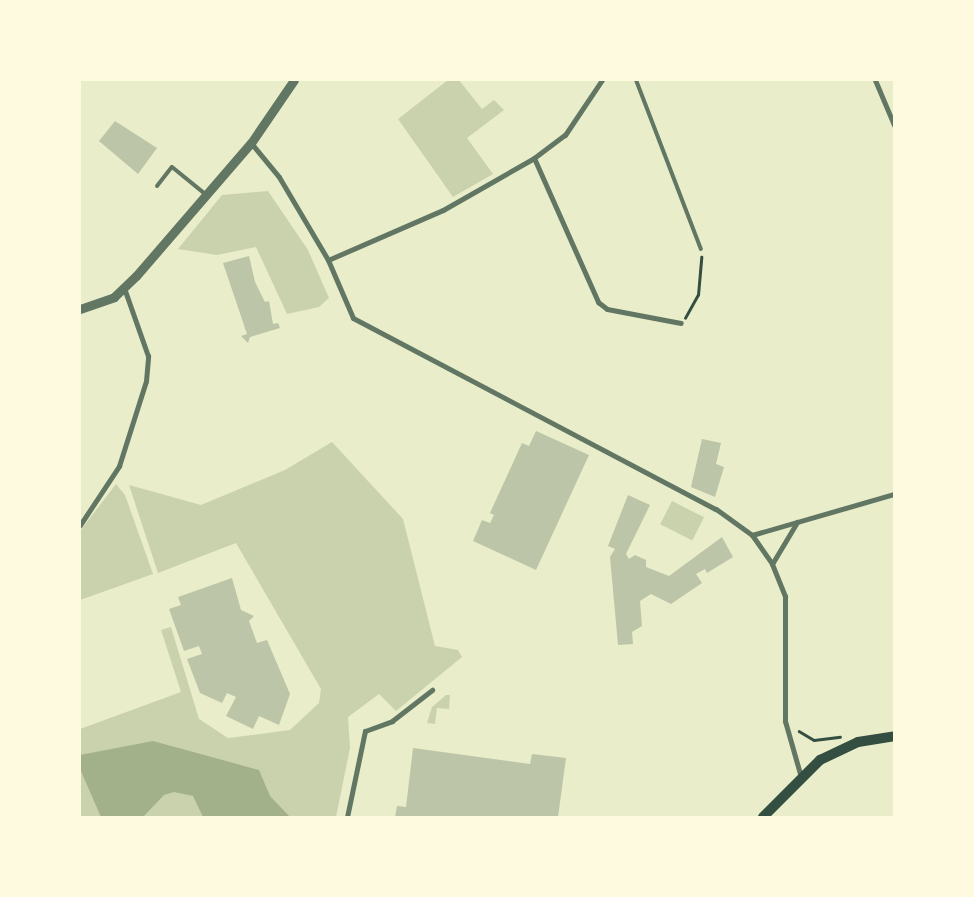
<!DOCTYPE html>
<html>
<head>
<meta charset="utf-8">
<style>
  body { margin:0 }
  #map { position:relative; width:974px; height:897px; overflow:hidden; background:#e9edc9; font-family:"Archivo Narrow",sans-serif }
  div>[style] { position:absolute }
  .green>* { inset:0; background:#cad2ad; transform-origin:0 0 }
  .water>* { inset:0; background:#a3b18a }
  .building>* { inset:0; background:#bcc5a7 }
  .path>* { height:2.5px; margin:-1.25px; padding:0 1.25px; transform-origin:1.25px; border-radius:1.25px; background:#344e41 }
  .service>* { height:4px; margin:-2px; padding:0 2px; transform-origin:2px; border-radius:2px; background:#617663 }
  .minor>* { height:5px; margin:-2.5px; padding:0 2.5px; transform-origin:2.5px; border-radius:2.5px; background:#617663 }
  .tertiary>* { height:9px; margin:-4.5px; padding:0 4.5px; transform-origin:4.5px; border-radius:4.5px; background:#617663 }
  .secondary>* { height:10px; margin:-5px; padding:0 5px; transform-origin:5px; border-radius:5px; background:#344e41 }
  span { translate:-50% -50%; white-space:nowrap; text-align:center; line-height:1.15; -webkit-text-stroke:4px #fefae0; paint-order:stroke }
  .frame { position:absolute; inset:0; border:81px solid #fefae0; pointer-events:none }
</style>
</head>
<body>
<div id="map">
  <div class="green">
    <div style="clip-path:polygon(448px 80px,459px 80px,482px 109px,494px 100px,504px 110px,467px 138px,493px 174px,453px 197px,398px 119px)"></div>
    <div style="clip-path:polygon(268px 191px,308px 250px,329px 298px,319px 307px,287px 314px,256px 247px,217px 255px,178px 249px,222px 195px)"></div>
    <div style="clip-path:polygon(332px 442px,403px 519px,435px 646px,458px 650px,462px 657px,396px 711px,379px 694px,348px 717px,350px 748px,336px 817px,80px 817px,80px 729px,181px 692px,161px 630px,171px 627px,199px 719px,228px 738px,290px 730px,319px 703px,321px 689px,236px 543px,158px 573px,129px 485px,201px 505px,285px 470px)"></div>
    <div style="clip-path:polygon(116px 484px,125px 495px,153px 574px,80px 600px,80px 531px)"></div>
    <div style="left:672px;top:501px;width:36px;height:26px;rotate:27deg"></div>
    <div style="clip-path:polygon(446px 695px,450px 695px,449px 709px,437px 708px,435px 724px,427px 723px,432px 707px)"></div>
  </div>
  <div class="water">
    <div style="clip-path:polygon(153px 741px,259px 770px,270px 796px,290px 817px,203px 817px,193px 796px,174px 792px,164px 795px,143px 817px,101px 817px,80px 769px,80px 755px)"></div>
  </div>
  <div class="building">
    <div style="clip-path:polygon(115px 121px,157px 148px,138px 174px,99px 141px)"></div>
    <div style="clip-path:polygon(249px 256px,255px 282px,265px 302px,269px 301px,273px 324px,278px 323px,280px 328px,250px 337px,248px 343px,241px 336px,247px 334px,223px 263px)"></div>
    <div style="clip-path:polygon(536px 431px,589px 455px,536px 570px,473px 541px,482px 520px,490px 523px,494px 515px,490px 513px,522px 443px,529px 446px)"></div>
    <div style="clip-path:polygon(702px 439px,721px 443px,716px 464px,724px 467px,715px 497px,691px 487px)"></div>
    <div style="clip-path:polygon(628px 495px,650px 505px,626px 554px,629px 559px,635px 555px,646px 560px,646px 567px,669px 576px,722px 537px,733px 557px,707px 573px,705px 569px,696px 574px,702px 583px,671px 604px,651px 594px,640px 601px,642px 626px,632px 632px,633px 644px,618px 645px,610px 557px,615px 549px,608px 546px)"></div>
    <div style="clip-path:polygon(232px 578px,241px 610px,254px 616px,249px 621px,257px 643px,267px 640px,290px 694px,279px 725px,259px 716px,253px 729px,226px 716px,236px 697px,227px 693px,222px 703px,200px 693px,187px 659px,202px 654px,199px 646px,184px 651px,169px 609px,181px 605px,178px 597px)"></div>
    <div style="clip-path:polygon(413px 748px,530px 764px,532px 754px,566px 758px,558px 817px,395px 817px,397px 806px,406px 807px)"></div>
  </div>
  <div class="path">
    <div style="left:685px;top:318px;width:26px;rotate:-61deg"></div>
    <div style="left:698px;top:295px;width:38px;rotate:-85deg"></div>
    <div style="left:799px;top:731px;width:17px;rotate:31deg"></div>
    <div style="left:814px;top:740px;width:26px;rotate:-7deg"></div>
  </div>
  <div class="service">
    <div style="left:636px;top:80px;width:181px;rotate:69deg"></div>
    <div style="left:157px;top:186px;width:24px;rotate:-52deg"></div>
    <div style="left:172px;top:167px;width:41px;rotate:39.1deg"></div>
  </div>
  <div class="minor">
    <div style="left:875px;top:80px;width:49px;rotate:67.1deg"></div>
    <div style="left:251px;top:143px;width:44px;rotate:50.5deg"></div>
    <div style="left:279px;top:177px;width:96px;rotate:59.4deg"></div>
    <div style="left:328px;top:260px;width:63px;rotate:66.7deg"></div>
    <div style="left:353px;top:318px;width:410px;rotate:27.8deg"></div>
    <div style="left:716px;top:509px;width:44px;rotate:35.8deg"></div>
    <div style="left:752px;top:535px;width:35px;rotate:55deg"></div>
    <div style="left:772px;top:564px;width:35px;rotate:68deg"></div>
    <div style="left:785px;top:596px;width:125px;rotate:90deg"></div>
    <div style="left:785px;top:721px;width:58px;rotate:74.1deg"></div>
    <div style="left:534px;top:158px;width:158px;rotate:66deg"></div>
    <div style="left:598px;top:302px;width:11px;rotate:38deg"></div>
    <div style="left:607px;top:309px;width:75px;rotate:10.7deg"></div>
    <div style="left:328px;top:260px;width:125px;rotate:-23.5deg"></div>
    <div style="left:443px;top:210px;width:105px;rotate:-29.7deg"></div>
    <div style="left:534px;top:158px;width:39px;rotate:-37deg"></div>
    <div style="left:565px;top:135px;width:66px;rotate:-56.1deg"></div>
    <div style="left:80px;top:525px;width:71px;rotate:-56.5deg"></div>
    <div style="left:119px;top:466px;width:89px;rotate:-72.4deg"></div>
    <div style="left:146px;top:381px;width:25px;rotate:-85deg"></div>
    <div style="left:148px;top:356px;width:72px;rotate:-109.4deg"></div>
    <div style="left:752px;top:535px;width:148px;rotate:-16.1deg"></div>
    <div style="left:772px;top:564px;width:49px;rotate:-59.2deg"></div>
    <div style="left:347px;top:817px;width:88px;rotate:-78.2deg"></div>
    <div style="left:365px;top:731px;width:29px;rotate:-20deg"></div>
    <div style="left:392px;top:721px;width:51px;rotate:-37.8deg"></div>
  </div>
  <div class="tertiary">
    <div style="left:80px;top:309px;width:36px;rotate:-19deg"></div>
    <div style="left:114px;top:297px;width:30px;rotate:-44deg"></div>
    <div style="left:136px;top:276px;width:176px;rotate:-49.2deg"></div>
    <div style="left:251px;top:143px;width:76px;rotate:-55.7deg"></div>
  </div>
  <div class="secondary">
    <div style="left:763px;top:817px;width:81px;rotate:-45deg"></div>
    <div style="left:820px;top:760px;width:42px;rotate:-25.3deg"></div>
    <div style="left:858px;top:742px;width:36px;rotate:-9deg"></div>
  </div>
  <div class="frame"></div>
</div>
</body>
</html>
